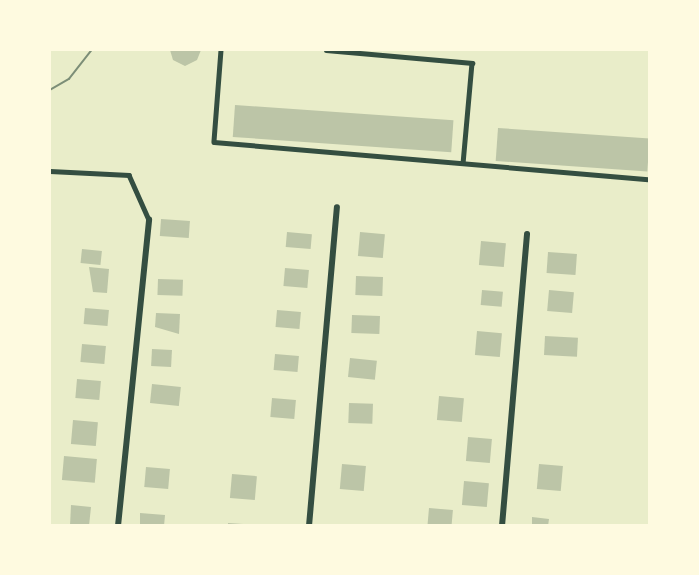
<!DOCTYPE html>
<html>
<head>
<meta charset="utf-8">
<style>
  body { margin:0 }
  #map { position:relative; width:699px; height:575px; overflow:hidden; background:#e9edc9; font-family:Ubuntu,sans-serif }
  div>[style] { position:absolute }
  .building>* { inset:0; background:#bcc5a7; transform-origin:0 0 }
  .service>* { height:4.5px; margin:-2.25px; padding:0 2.25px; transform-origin:2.25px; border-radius:2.25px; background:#344e41 }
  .minor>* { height:6px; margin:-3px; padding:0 3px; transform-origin:3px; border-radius:3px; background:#344e41 }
  .tram>* { height:1.5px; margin:-0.75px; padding:0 0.75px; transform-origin:0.75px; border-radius:0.75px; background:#7c8e77 }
  span { translate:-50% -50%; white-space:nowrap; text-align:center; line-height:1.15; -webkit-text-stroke:6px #fefae0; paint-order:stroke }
  .frame { position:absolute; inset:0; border:51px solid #fefae0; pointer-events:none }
</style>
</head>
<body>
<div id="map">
  <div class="building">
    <div style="clip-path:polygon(170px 50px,201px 50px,197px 60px,185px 66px,173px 60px)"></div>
    <div style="left:235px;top:105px;width:219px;height:32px;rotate:4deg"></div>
    <div style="left:498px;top:128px;width:152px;height:33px;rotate:4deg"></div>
    <div style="left:161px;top:219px;width:29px;height:17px;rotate:4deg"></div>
    <div style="left:287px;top:232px;width:25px;height:15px;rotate:5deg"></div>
    <div style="left:360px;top:232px;width:25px;height:24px;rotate:5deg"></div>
    <div style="left:481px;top:241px;width:25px;height:24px;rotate:5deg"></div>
    <div style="left:82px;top:249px;width:20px;height:14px;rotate:6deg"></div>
    <div style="left:548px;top:252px;width:29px;height:21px;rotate:4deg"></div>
    <div style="clip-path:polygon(89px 267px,109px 269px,107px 293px,93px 292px)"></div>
    <div style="left:285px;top:268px;width:24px;height:18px;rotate:5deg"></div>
    <div style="left:356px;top:276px;width:27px;height:19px;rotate:2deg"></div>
    <div style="left:158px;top:279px;width:25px;height:16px;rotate:2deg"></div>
    <div style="left:482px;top:290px;width:21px;height:15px;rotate:5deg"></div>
    <div style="left:549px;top:290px;width:25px;height:21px;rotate:5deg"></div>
    <div style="left:85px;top:308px;width:24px;height:16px;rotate:5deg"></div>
    <div style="left:277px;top:310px;width:24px;height:17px;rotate:5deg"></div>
    <div style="clip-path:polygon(156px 313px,180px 314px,179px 334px,155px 327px)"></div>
    <div style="left:352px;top:315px;width:28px;height:18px;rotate:2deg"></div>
    <div style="left:477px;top:331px;width:25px;height:24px;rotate:5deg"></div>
    <div style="left:545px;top:336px;width:33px;height:19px;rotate:3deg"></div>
    <div style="left:82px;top:344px;width:24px;height:18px;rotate:5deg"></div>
    <div style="left:152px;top:349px;width:20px;height:17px;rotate:3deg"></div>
    <div style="left:275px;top:354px;width:24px;height:16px;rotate:5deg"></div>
    <div style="left:350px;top:358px;width:27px;height:19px;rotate:6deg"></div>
    <div style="left:77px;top:379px;width:24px;height:19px;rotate:5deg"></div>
    <div style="left:152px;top:384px;width:29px;height:19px;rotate:6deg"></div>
    <div style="left:439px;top:396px;width:25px;height:24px;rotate:5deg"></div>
    <div style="left:272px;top:398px;width:24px;height:19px;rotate:5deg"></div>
    <div style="left:349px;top:403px;width:24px;height:20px;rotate:2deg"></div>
    <div style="left:73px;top:420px;width:25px;height:24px;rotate:5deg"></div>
    <div style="left:468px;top:437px;width:24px;height:24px;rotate:5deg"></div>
    <div style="left:64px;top:456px;width:33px;height:24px;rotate:5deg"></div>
    <div style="left:342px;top:464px;width:24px;height:25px;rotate:5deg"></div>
    <div style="left:539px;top:464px;width:24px;height:25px;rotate:5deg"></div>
    <div style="left:146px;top:467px;width:24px;height:20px;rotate:5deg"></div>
    <div style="left:232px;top:474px;width:25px;height:24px;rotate:5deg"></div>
    <div style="left:464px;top:481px;width:25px;height:24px;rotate:5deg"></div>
    <div style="clip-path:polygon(71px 505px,91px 507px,89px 526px,70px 526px)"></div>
    <div style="left:429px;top:508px;width:24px;height:18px;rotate:5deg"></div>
    <div style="clip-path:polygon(140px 513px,165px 515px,164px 526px,140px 526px)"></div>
    <div style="clip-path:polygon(532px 517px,549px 519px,548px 526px,532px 526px)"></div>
    <div style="clip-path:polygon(228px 523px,243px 524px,243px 526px,228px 526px)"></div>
  </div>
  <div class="service">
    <div style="left:221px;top:50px;width:92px;rotate:94.4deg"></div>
    <div style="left:214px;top:142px;width:438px;rotate:4.9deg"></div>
    <div style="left:326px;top:50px;width:147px;rotate:5.1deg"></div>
    <div style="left:472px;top:63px;width:100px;rotate:95.1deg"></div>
    <div style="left:50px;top:171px;width:79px;rotate:2.9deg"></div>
    <div style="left:129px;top:175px;width:49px;rotate:66deg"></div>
  </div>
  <div class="minor">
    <div style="left:118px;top:526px;width:308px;rotate:-84.2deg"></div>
    <div style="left:309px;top:526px;width:320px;rotate:-85deg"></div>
    <div style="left:502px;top:526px;width:293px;rotate:-85.1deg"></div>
  </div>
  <div class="tram">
    <div style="left:50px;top:90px;width:22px;rotate:-30deg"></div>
    <div style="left:69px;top:79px;width:37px;rotate:-52deg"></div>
  </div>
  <div class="frame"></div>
</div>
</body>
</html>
